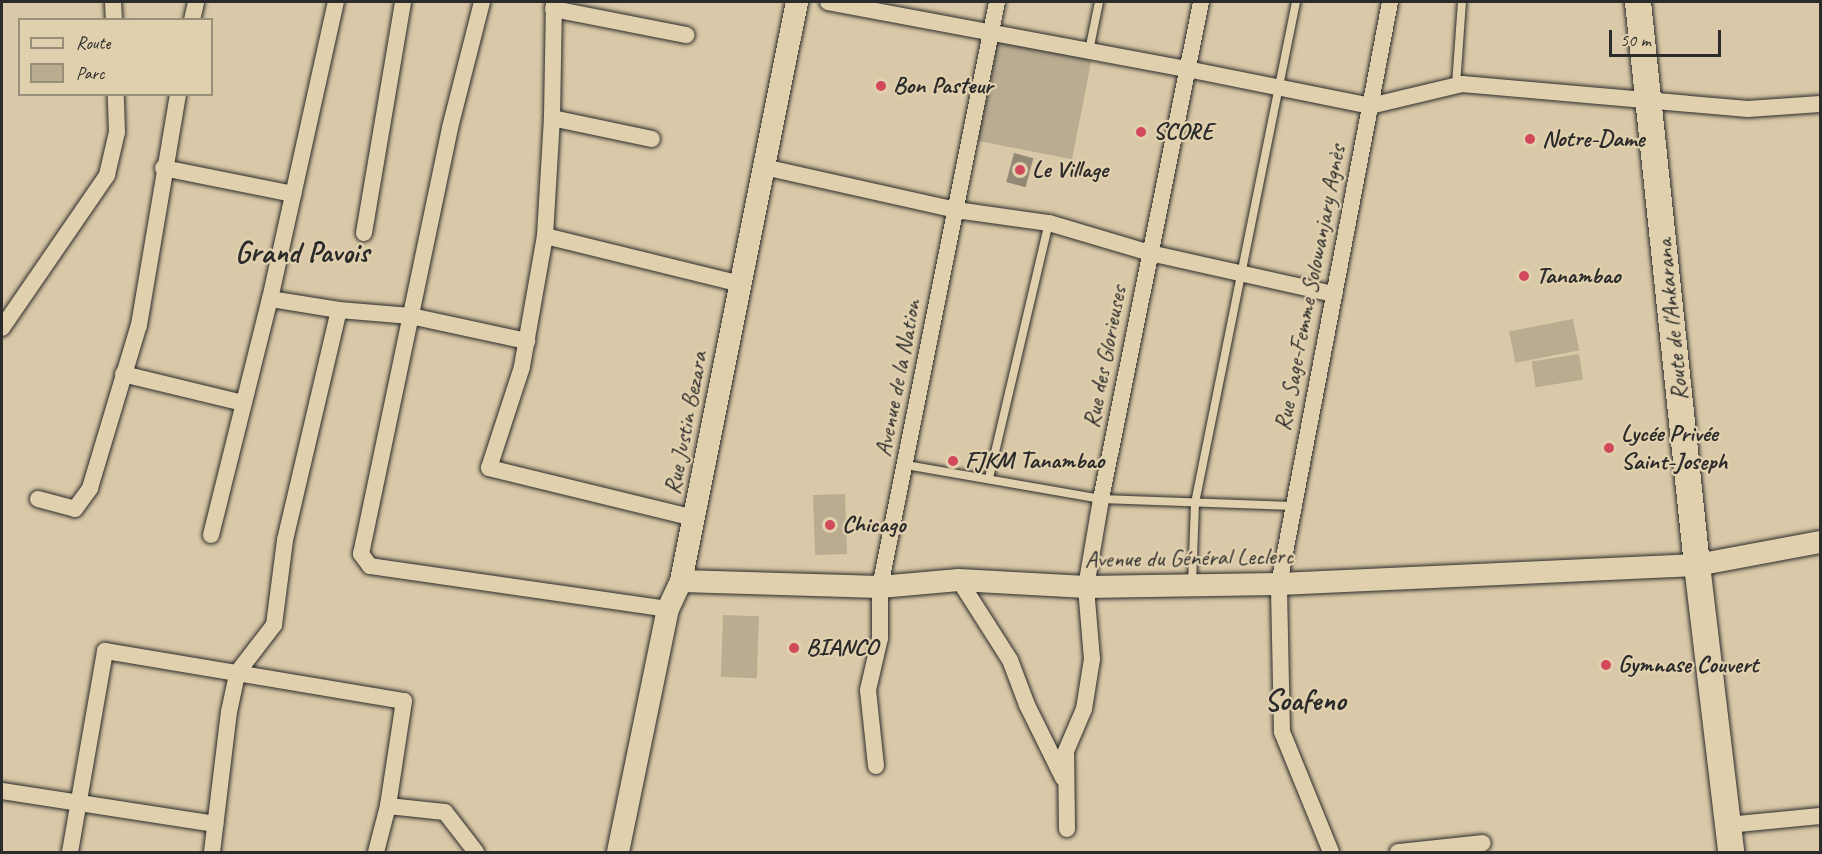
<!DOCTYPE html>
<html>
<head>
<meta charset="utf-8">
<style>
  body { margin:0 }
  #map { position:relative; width:1822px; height:854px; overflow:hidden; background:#dac9a8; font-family:Caveat,sans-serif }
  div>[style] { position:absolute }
  .green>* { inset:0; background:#baac91; transform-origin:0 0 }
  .water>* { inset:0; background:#928875; transform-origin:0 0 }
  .roads { filter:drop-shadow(0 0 2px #2b2b2b) drop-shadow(0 0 2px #2b2b2b) }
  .lane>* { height:8px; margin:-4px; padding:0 4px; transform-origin:4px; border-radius:4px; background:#e1d0ad }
  .street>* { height:16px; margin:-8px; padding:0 8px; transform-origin:8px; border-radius:8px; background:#e1d0ad }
  .secondary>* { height:22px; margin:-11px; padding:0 11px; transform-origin:11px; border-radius:11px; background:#e1d0ad }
  .primary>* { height:26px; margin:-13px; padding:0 13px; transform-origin:13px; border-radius:13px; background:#e1d0ad }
  .dots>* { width:16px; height:16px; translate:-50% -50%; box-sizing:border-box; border:3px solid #e1d0ad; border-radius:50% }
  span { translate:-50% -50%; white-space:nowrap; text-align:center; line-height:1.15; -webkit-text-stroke:4.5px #e1d0ad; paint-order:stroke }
  .poi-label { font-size:24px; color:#2b2b2b; font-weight:700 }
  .left { translate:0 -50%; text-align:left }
  .street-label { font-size:24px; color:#2b2b2b }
  .district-label { font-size:30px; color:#2b2b2b; font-weight:700 }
  .frame { position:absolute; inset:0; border:3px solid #2b2b2b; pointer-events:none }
  .legend { position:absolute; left:18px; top:18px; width:195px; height:78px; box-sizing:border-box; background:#e1d0ad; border:2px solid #988e79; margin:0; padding:8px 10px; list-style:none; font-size:18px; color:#2b2b2b }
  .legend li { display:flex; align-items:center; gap:12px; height:30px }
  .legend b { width:30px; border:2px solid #988e79 }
  .scale { position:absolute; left:1609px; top:30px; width:112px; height:27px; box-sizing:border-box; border:3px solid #2b2b2b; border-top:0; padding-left:8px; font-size:18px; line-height:21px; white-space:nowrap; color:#2b2b2b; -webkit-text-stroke:4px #e1d0ad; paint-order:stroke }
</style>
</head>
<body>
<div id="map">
  <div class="green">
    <div style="left:994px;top:37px;width:100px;height:105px;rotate:11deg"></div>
    <div style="left:1573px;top:319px;width:32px;height:65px;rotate:79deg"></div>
    <div style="left:1579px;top:354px;width:26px;height:48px;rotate:81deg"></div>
    <div style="left:845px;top:494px;width:60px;height:32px;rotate:88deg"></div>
    <div style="left:723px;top:615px;width:36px;height:62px;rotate:2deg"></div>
  </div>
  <div class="water">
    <div style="left:1014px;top:153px;width:20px;height:30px;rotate:15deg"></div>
  </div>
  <div class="roads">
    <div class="lane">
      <div style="left:1089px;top:51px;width:50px;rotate:-78.5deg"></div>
      <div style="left:1456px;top:85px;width:83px;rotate:-85.9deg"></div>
      <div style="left:906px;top:465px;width:198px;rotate:9.9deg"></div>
      <div style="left:1101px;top:499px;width:192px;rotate:2.1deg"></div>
      <div style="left:989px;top:478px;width:262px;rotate:-76.8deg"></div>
      <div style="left:1192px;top:585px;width:82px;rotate:-87.9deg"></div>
      <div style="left:1195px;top:503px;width:511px;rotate:-78.6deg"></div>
    </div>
    <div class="street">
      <div style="left:113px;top:2px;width:18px;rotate:87deg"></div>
      <div style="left:482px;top:2px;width:130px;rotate:104.3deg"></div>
      <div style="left:450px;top:128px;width:435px;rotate:101.8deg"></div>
      <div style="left:361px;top:554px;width:15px;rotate:53deg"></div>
      <div style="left:370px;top:566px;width:301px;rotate:8.2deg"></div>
      <div style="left:554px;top:2px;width:116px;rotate:91deg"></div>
      <div style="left:552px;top:118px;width:118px;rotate:93.4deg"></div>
      <div style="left:545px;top:236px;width:133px;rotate:100deg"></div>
      <div style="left:522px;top:367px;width:106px;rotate:108.1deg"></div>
      <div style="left:489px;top:468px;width:211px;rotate:13.7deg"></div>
      <div style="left:828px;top:2px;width:365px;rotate:10.6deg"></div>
      <div style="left:1187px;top:69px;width:187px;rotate:11.4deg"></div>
      <div style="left:1370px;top:106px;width:95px;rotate:-13.4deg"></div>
      <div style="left:1462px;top:84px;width:287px;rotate:5deg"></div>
      <div style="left:1748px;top:109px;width:72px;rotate:-4deg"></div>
      <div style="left:553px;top:9px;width:136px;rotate:11.1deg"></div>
      <div style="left:192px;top:20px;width:18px;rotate:-77deg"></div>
      <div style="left:552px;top:118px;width:102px;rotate:11.9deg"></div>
      <div style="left:764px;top:167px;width:197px;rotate:12.6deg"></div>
      <div style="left:956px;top:210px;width:94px;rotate:8deg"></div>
      <div style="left:1049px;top:223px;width:105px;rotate:16.5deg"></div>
      <div style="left:1150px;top:253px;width:189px;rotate:12.6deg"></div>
      <div style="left:163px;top:168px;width:133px;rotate:11.3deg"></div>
      <div style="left:364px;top:233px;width:234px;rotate:-80.4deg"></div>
      <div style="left:545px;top:236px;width:202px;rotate:13.8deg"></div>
      <div style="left:339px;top:310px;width:72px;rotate:4.8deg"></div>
      <div style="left:411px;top:316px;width:119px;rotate:12.2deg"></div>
      <div style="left:2px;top:328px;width:186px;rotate:-55.5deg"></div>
      <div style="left:107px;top:175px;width:44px;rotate:-76.9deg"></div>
      <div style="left:117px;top:132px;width:38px;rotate:-92deg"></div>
      <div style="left:123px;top:374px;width:123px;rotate:13.6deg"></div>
      <div style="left:38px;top:499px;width:38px;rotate:15deg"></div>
      <div style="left:75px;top:509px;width:26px;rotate:-54deg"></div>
      <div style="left:90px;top:488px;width:170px;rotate:-73.3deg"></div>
      <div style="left:139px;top:325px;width:234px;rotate:-80.4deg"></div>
      <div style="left:211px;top:535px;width:243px;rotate:-76deg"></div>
      <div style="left:270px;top:299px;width:304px;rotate:-77.5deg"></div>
      <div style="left:959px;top:580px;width:95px;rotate:57.5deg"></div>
      <div style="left:1010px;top:660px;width:48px;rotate:69.3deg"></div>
      <div style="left:1027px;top:705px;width:81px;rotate:63.7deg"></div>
      <div style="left:876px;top:766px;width:76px;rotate:-96deg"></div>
      <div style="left:868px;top:690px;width:53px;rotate:-77deg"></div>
      <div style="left:880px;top:638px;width:51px;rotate:-90deg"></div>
      <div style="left:880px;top:587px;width:597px;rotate:-78.69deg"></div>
      <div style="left:2px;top:791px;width:216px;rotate:8.8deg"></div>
      <div style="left:1728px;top:825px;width:92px;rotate:-5.6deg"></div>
      <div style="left:1067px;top:829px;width:78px;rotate:-90.7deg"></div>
      <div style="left:1066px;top:751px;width:46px;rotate:-66.8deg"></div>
      <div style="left:1084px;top:709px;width:51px;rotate:-80.9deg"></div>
      <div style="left:1092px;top:659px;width:72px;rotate:-94.8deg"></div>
      <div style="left:1086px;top:587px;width:89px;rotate:-80.3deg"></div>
      <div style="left:1101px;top:499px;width:507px;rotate:-78.62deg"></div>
      <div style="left:70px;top:852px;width:204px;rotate:-80.1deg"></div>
      <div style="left:105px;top:651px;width:303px;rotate:9.5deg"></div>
      <div style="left:404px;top:701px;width:106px;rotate:98.7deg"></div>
      <div style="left:212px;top:852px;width:141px;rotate:-83.1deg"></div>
      <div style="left:229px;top:712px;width:40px;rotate:-78deg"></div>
      <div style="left:237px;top:673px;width:61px;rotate:-52.4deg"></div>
      <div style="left:274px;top:625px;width:86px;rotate:-82.6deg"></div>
      <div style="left:285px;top:540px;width:236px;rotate:-76.8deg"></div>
      <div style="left:339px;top:310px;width:70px;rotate:-170.9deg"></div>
      <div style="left:376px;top:852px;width:48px;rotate:-75.4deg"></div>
      <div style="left:388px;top:806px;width:57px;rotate:6deg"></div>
      <div style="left:445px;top:812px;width:51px;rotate:52.2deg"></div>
      <div style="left:1331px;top:852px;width:130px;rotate:-112.2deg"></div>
      <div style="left:1282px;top:732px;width:148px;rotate:-91.2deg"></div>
      <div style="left:1279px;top:584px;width:592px;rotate:-79.2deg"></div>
      <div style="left:1398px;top:852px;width:85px;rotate:-6deg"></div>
    </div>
    <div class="secondary">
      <div style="left:681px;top:581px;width:199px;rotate:1.7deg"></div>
      <div style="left:880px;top:587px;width:79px;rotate:-5.1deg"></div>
      <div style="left:959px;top:580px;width:127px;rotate:3.2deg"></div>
      <div style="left:1086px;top:587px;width:193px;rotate:-0.9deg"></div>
      <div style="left:1279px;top:584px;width:418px;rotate:-2.6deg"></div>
      <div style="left:1697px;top:565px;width:125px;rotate:-10.6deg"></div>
      <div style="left:618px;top:852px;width:248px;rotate:-78.4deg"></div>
      <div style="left:668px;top:609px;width:31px;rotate:-65deg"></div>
      <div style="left:681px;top:581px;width:591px;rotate:-78.67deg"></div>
    </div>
    <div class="primary">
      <div style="left:1638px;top:2px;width:566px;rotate:84.02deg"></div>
      <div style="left:1697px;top:565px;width:289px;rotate:83.2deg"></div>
    </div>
  </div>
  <div class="dots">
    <div style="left:881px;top:86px;background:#d1495b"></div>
    <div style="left:1141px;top:132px;background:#d1495b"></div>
    <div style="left:1530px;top:139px;background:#d1495b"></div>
    <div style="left:1020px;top:170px;background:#d1495b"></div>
    <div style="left:1524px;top:276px;background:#d1495b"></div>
    <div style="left:1609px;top:448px;background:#d1495b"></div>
    <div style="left:953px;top:461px;background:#d1495b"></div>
    <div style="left:830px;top:525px;background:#d1495b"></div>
    <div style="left:794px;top:648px;background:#d1495b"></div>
    <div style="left:1606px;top:665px;background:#d1495b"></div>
  </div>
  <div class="poi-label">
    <span class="left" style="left:893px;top:86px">Bon Pasteur</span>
    <span class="left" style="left:1153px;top:132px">SCORE</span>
    <span class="left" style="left:1542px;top:139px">Notre-Dame</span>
    <span class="left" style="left:1032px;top:170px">Le Village</span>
    <span class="left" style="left:1536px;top:276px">Tanambao</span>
    <span class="left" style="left:1621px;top:448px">Lycée Privée<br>Saint-Joseph</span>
    <span class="left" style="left:965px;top:461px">FJKM Tanambao</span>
    <span class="left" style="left:842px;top:525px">Chicago</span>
    <span class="left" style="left:806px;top:648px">BIANCO</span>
    <span class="left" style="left:1618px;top:665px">Gymnase Couvert</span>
  </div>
  <div class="street-label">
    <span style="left:1310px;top:288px;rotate:-79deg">Rue Sage-Femme Solowanjary Agnès</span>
    <span style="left:1672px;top:320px;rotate:-96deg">Route de l'Ankarana</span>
    <span style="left:1105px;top:357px;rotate:-79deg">Rue des Glorieuses</span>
    <span style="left:898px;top:378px;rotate:-79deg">Avenue de la Nation</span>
    <span style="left:686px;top:423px;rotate:-79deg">Rue Justin Bezara</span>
    <span style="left:1189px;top:558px;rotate:-1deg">Avenue du Général Leclerc</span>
  </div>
  <div class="district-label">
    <span style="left:302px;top:252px">Grand Pavois</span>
    <span style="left:1305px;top:700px">Soafeno</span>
  </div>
  <div class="frame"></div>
  <ul class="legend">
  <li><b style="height:8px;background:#e1d0ad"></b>Route</li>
  <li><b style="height:16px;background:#baac91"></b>Parc</li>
  </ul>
  <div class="scale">50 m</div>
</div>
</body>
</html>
